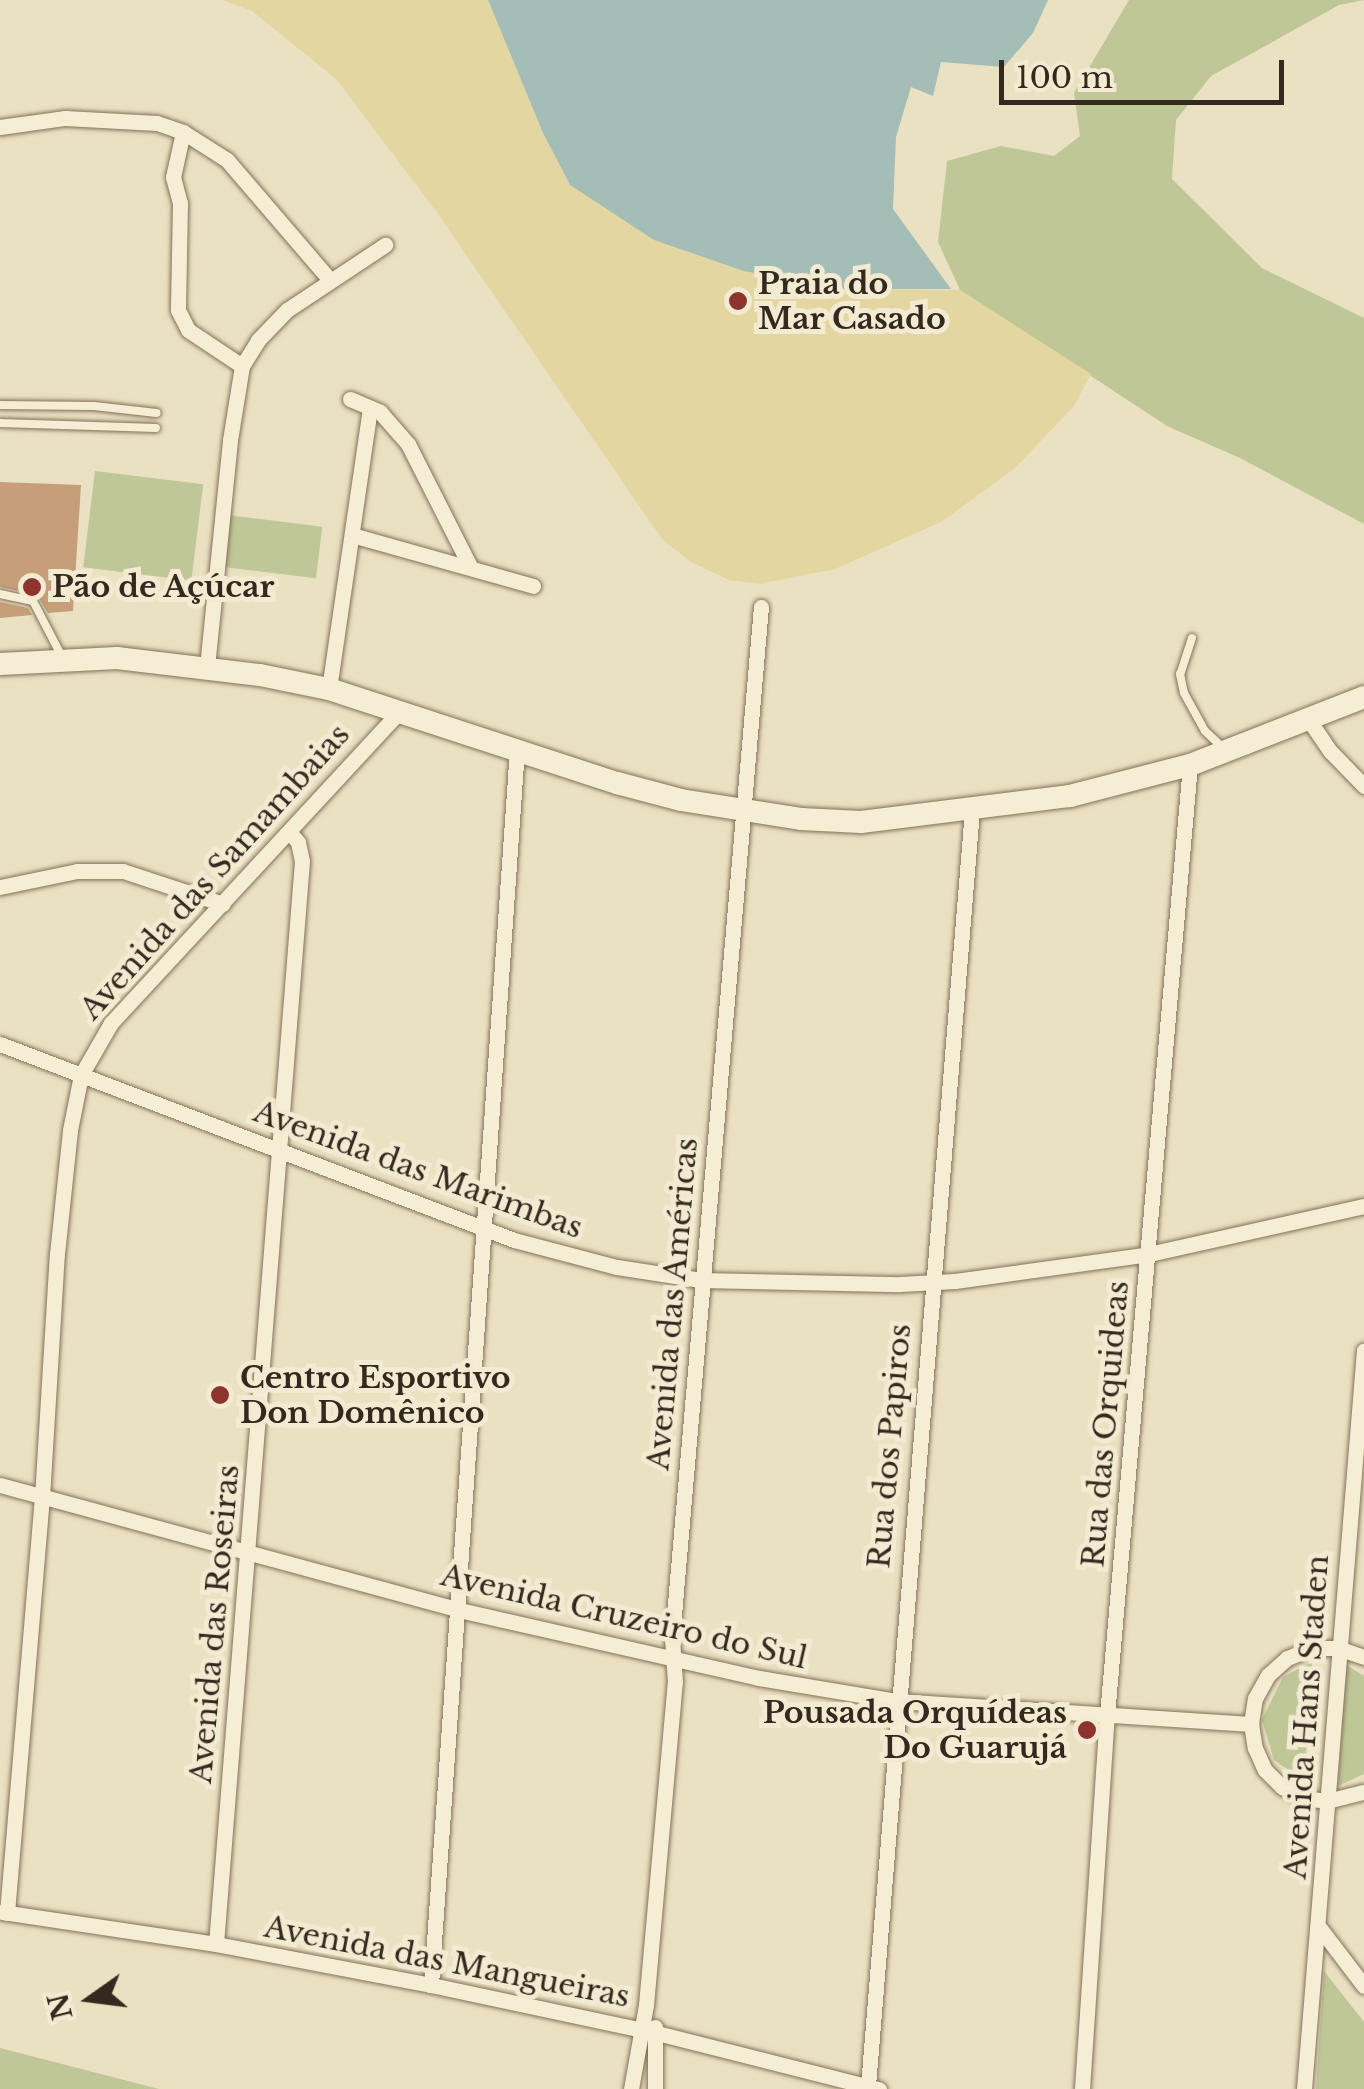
<!DOCTYPE html>
<html>
<head>
<meta charset="utf-8">
<style>
  body { margin:0 }
  #map { position:relative; width:1364px; height:2089px; overflow:hidden; background:#eae0c2; font-family:"Libre Baskerville",serif }
  div>[style] { position:absolute }
  .green>* { inset:0; background:#bfc797; transform-origin:0 0 }
  .sand>* { inset:0; background:#e4d6a0 }
  .water>* { inset:0; background:#a4bdb7 }
  .building>* { inset:0; background:#c69e7a }
  .roads { filter:drop-shadow(0 0 2px #82725a) drop-shadow(0 0 2px #82725a) }
  .lane>* { height:8px; margin:-4px; padding:0 4px; transform-origin:4px; border-radius:4px; background:#f6eed4 }
  .street>* { height:15px; margin:-7.5px; padding:0 7.5px; transform-origin:7.5px; border-radius:7.5px; background:#f6eed4 }
  .secondary>* { height:22px; margin:-11px; padding:0 11px; transform-origin:11px; border-radius:11px; background:#f6eed4 }
  .dots>* { width:28px; height:28px; translate:-50% -50%; box-sizing:border-box; border:5px solid #f2ead1; border-radius:50% }
  span { translate:-50% -50%; white-space:nowrap; text-align:center; line-height:1.15; -webkit-text-stroke:10px #f2ead1; paint-order:stroke }
  .poi-label { font-size:30px; color:#33291e; font-weight:700 }
  .left { translate:0 -50%; text-align:left }
  .right { translate:-100% -50%; text-align:right }
  .street-label { font-size:30px; color:#33291e }
  .north { position:absolute; left:40px; top:1949px; width:100px; height:100px; -webkit-text-stroke:8px #f2ead1; paint-order:stroke; rotate:256deg; font-size:28px; font-weight:700; line-height:40px; text-align:center; color:#33291e }
  .north::after { content:''; display:block; margin:auto; width:35px; height:45px; background:#33291e; clip-path:polygon(50% 0,100% 100%,50% 72%,0 100%) }
  .scale { position:absolute; left:999px; top:60px; width:285px; height:45px; box-sizing:border-box; border:5px solid #33291e; border-top:0; padding-left:12px; font-size:30px; line-height:35px; white-space:nowrap; color:#33291e; -webkit-text-stroke:8px #f2ead1; paint-order:stroke }
</style>
</head>
<body>
<div id="map">
  <div class="green">
    <div style="clip-path:polygon(1129px 0,1364px 0,1339px 5px,1211px 76px,1176px 120px,1172px 179px,1262px 268px,1364px 318px,1364px 524px,1240px 458px,1167px 426px,960px 290px,938px 242px,947px 161px,1001px 146px,1054px 156px,1080px 136px,1074px 93px)"></div>
    <div style="left:95px;top:471px;width:109px;height:97px;rotate:7deg"></div>
    <div style="left:227px;top:515px;width:96px;height:52px;rotate:7deg"></div>
    <div style="clip-path:polygon(1312px 1662px,1304px 1781px,1274px 1760px,1262px 1720px,1283px 1677px)"></div>
    <div style="clip-path:polygon(1345px 1664px,1364px 1676px,1364px 1774px,1338px 1786px)"></div>
    <div style="clip-path:polygon(1324px 1971px,1364px 2022px,1364px 2089px,1316px 2089px)"></div>
    <div style="clip-path:polygon(0 2048px,159px 2089px,0 2089px)"></div>
  </div>
  <div class="sand">
    <div style="clip-path:polygon(223px 0,488px 0,543px 133px,570px 185px,838px 289px,960px 290px,1091px 374px,1074px 406px,1014px 469px,941px 522px,835px 569px,760px 584px,729px 580px,691px 562px,662px 539px,436px 211px,336px 79px,252px 11px)"></div>
  </div>
  <div class="water">
    <div style="clip-path:polygon(488px 0,1048px 0,1033px 33px,1004px 67px,941px 62px,933px 96px,911px 87px,896px 137px,893px 209px,951px 289px,838px 289px,744px 271px,654px 240px,570px 185px,543px 133px)"></div>
  </div>
  <div class="building">
    <div style="clip-path:polygon(0 482px,81px 485px,73px 611px,48px 613px,37px 595px,0 587px)"></div>
    <div style="clip-path:polygon(0 602px,28px 608px,32px 615px,0 618px)"></div>
  </div>
  <div class="roads">
    <div class="lane">
      <div style="left:0;top:405px;width:94px;rotate:0.6deg"></div>
      <div style="left:94px;top:406px;width:63px;rotate:6.3deg"></div>
      <div style="left:0;top:423px;width:156px;rotate:1.8deg"></div>
      <div style="left:0;top:594px;width:34px;rotate:12deg"></div>
      <div style="left:33px;top:601px;width:61px;rotate:62.6deg"></div>
      <div style="left:1192px;top:638px;width:38px;rotate:108deg"></div>
      <div style="left:1180px;top:674px;width:19px;rotate:78deg"></div>
      <div style="left:1184px;top:693px;width:43px;rotate:61.1deg"></div>
      <div style="left:1205px;top:731px;width:26px;rotate:43deg"></div>
    </div>
    <div class="street">
      <div style="left:0;top:127px;width:66px;rotate:-7.9deg"></div>
      <div style="left:65px;top:118px;width:92px;rotate:3.1deg"></div>
      <div style="left:157px;top:123px;width:28px;rotate:19deg"></div>
      <div style="left:183px;top:132px;width:52px;rotate:32.5deg"></div>
      <div style="left:227px;top:160px;width:158px;rotate:49.4deg"></div>
      <div style="left:183px;top:132px;width:46px;rotate:102.5deg"></div>
      <div style="left:173px;top:177px;width:27px;rotate:75deg"></div>
      <div style="left:180px;top:203px;width:107px;rotate:91.1deg"></div>
      <div style="left:178px;top:310px;width:22px;rotate:63deg"></div>
      <div style="left:188px;top:330px;width:65px;rotate:33.7deg"></div>
      <div style="left:350px;top:399px;width:33px;rotate:23deg"></div>
      <div style="left:380px;top:412px;width:43px;rotate:48.8deg"></div>
      <div style="left:408px;top:444px;width:137px;rotate:63.1deg"></div>
      <div style="left:352px;top:535px;width:188px;rotate:15.7deg"></div>
      <div style="left:207px;top:667px;width:228px;rotate:-84.2deg"></div>
      <div style="left:230px;top:440px;width:75px;rotate:-80.8deg"></div>
      <div style="left:242px;top:366px;width:31px;rotate:-58deg"></div>
      <div style="left:258px;top:340px;width:42px;rotate:-46deg"></div>
      <div style="left:287px;top:310px;width:118px;rotate:-33.6deg"></div>
      <div style="left:329px;top:689px;width:284px;rotate:-81.7deg"></div>
      <div style="left:1309px;top:720px;width:37px;rotate:56deg"></div>
      <div style="left:1330px;top:751px;width:49px;rotate:45.8deg"></div>
      <div style="left:0;top:887px;width:79px;rotate:-11.7deg"></div>
      <div style="left:77px;top:871px;width:46px"></div>
      <div style="left:123px;top:871px;width:105px;rotate:18.3deg"></div>
      <div style="left:0;top:1044px;width:550px;rotate:20.87deg"></div>
      <div style="left:514px;top:1240px;width:106px;rotate:14.7deg"></div>
      <div style="left:617px;top:1267px;width:85px;rotate:8.8deg"></div>
      <div style="left:701px;top:1280px;width:199px;rotate:1.2deg"></div>
      <div style="left:900px;top:1284px;width:55px;rotate:-3.1deg"></div>
      <div style="left:955px;top:1281px;width:196px;rotate:-7.9deg"></div>
      <div style="left:1149px;top:1254px;width:220px;rotate:-12.6deg"></div>
      <div style="left:0;top:1485px;width:472px;rotate:15.2deg"></div>
      <div style="left:455px;top:1609px;width:312px;rotate:12.8deg"></div>
      <div style="left:759px;top:1678px;width:139px;rotate:9.5deg"></div>
      <div style="left:896px;top:1701px;width:356px;rotate:3.7deg"></div>
      <div style="left:1364px;top:1657px;width:28px;rotate:-161deg"></div>
      <div style="left:1338px;top:1648px;width:26px;rotate:180deg"></div>
      <div style="left:1312px;top:1648px;width:27px;rotate:158deg"></div>
      <div style="left:1287px;top:1658px;width:25px;rotate:138deg"></div>
      <div style="left:1268px;top:1675px;width:26px;rotate:119deg"></div>
      <div style="left:1255px;top:1698px;width:26px;rotate:99deg"></div>
      <div style="left:1251px;top:1724px;width:24px;rotate:81deg"></div>
      <div style="left:1255px;top:1748px;width:24px;rotate:66deg"></div>
      <div style="left:1265px;top:1770px;width:24px;rotate:45deg"></div>
      <div style="left:1282px;top:1787px;width:24px;rotate:28deg"></div>
      <div style="left:1303px;top:1798px;width:24px;rotate:7deg"></div>
      <div style="left:1327px;top:1801px;width:38px;rotate:-14deg"></div>
      <div style="left:2px;top:1912px;width:216px;rotate:8.5deg"></div>
      <div style="left:216px;top:1944px;width:219px;rotate:10.8deg"></div>
      <div style="left:431px;top:1985px;width:231px;rotate:12deg"></div>
      <div style="left:657px;top:2033px;width:229px;rotate:14.2deg"></div>
      <div style="left:7px;top:1913px;width:417px;rotate:-85.2deg"></div>
      <div style="left:42px;top:1497px;width:243px;rotate:-86.5deg"></div>
      <div style="left:57px;top:1254px;width:125px;rotate:-84deg"></div>
      <div style="left:70px;top:1130px;width:56px;rotate:-78.7deg"></div>
      <div style="left:81px;top:1075px;width:60px;rotate:-60deg"></div>
      <div style="left:111px;top:1023px;width:425px;rotate:-47.2deg"></div>
      <div style="left:1319px;top:1927px;width:74px;rotate:52.7deg"></div>
      <div style="left:216px;top:1944px;width:1086px;rotate:-85.46deg"></div>
      <div style="left:302px;top:861px;width:19px;rotate:-102deg"></div>
      <div style="left:298px;top:842px;width:12px;rotate:-132deg"></div>
      <div style="left:431px;top:1985px;width:1239px;rotate:-86.02deg"></div>
      <div style="left:868px;top:2086px;width:1279px;rotate:-85.34deg"></div>
      <div style="left:631px;top:2089px;width:85px;rotate:-79.9deg"></div>
      <div style="left:646px;top:2005px;width:324px;rotate:-84.9deg"></div>
      <div style="left:675px;top:1682px;width:44px;rotate:-93.9deg"></div>
      <div style="left:672px;top:1638px;width:1035px;rotate:-85.07deg"></div>
      <div style="left:655px;top:2089px;width:62px;rotate:-90deg"></div>
      <div style="left:1082px;top:2089px;width:375px;rotate:-86.2deg"></div>
      <div style="left:1107px;top:1715px;width:954px;rotate:-85.01deg"></div>
      <div style="left:1304px;top:2089px;width:741px;rotate:-85.36deg"></div>
    </div>
    <div class="secondary">
      <div style="left:0;top:664px;width:117px;rotate:-2.9deg"></div>
      <div style="left:117px;top:658px;width:144px;rotate:6.8deg"></div>
      <div style="left:260px;top:675px;width:70px;rotate:11.5deg"></div>
      <div style="left:329px;top:689px;width:303px;rotate:18.1deg"></div>
      <div style="left:617px;top:783px;width:66px;rotate:14.9deg"></div>
      <div style="left:681px;top:800px;width:121px;rotate:9deg"></div>
      <div style="left:801px;top:819px;width:60px;rotate:2.9deg"></div>
      <div style="left:861px;top:822px;width:211px;rotate:-7.1deg"></div>
      <div style="left:1070px;top:796px;width:124px;rotate:-14.5deg"></div>
      <div style="left:1190px;top:765px;width:187px;rotate:-21.3deg"></div>
    </div>
  </div>
  <div class="dots">
    <div style="left:738px;top:301px;background:#8d342f"></div>
    <div style="left:32px;top:587px;background:#8d342f"></div>
    <div style="left:220px;top:1395px;background:#8d342f"></div>
    <div style="left:1087px;top:1730px;background:#8d342f"></div>
  </div>
  <div class="poi-label">
    <span class="left" style="left:758px;top:301px">Praia do<br>Mar Casado</span>
    <span class="left" style="left:52px;top:587px">Pão de Açúcar</span>
    <span class="left" style="left:240px;top:1395px">Centro Esportivo<br>Don Domênico</span>
    <span class="right" style="left:1067px;top:1730px">Pousada Orquídeas<br>Do Guarujá</span>
  </div>
  <div class="street-label">
    <span style="left:215px;top:872px;rotate:-48deg">Avenida das Samambaias</span>
    <span style="left:418px;top:1170px;rotate:20deg">Avenida das Marimbas</span>
    <span style="left:673px;top:1304px;rotate:-85deg">Avenida das Américas</span>
    <span style="left:1106px;top:1424px;rotate:-85deg">Rua das Orquideas</span>
    <span style="left:890px;top:1446px;rotate:-85deg">Rua dos Papiros</span>
    <span style="left:624px;top:1617px;rotate:13deg">Avenida Cruzeiro do Sul</span>
    <span style="left:215px;top:1624px;rotate:-85deg">Avenida das Roseiras</span>
    <span style="left:1307px;top:1717px;rotate:-86deg">Avenida Hans Staden</span>
    <span style="left:447px;top:1962px;rotate:11deg">Avenida das Mangueiras</span>
  </div>
  <div class="north">N</div>
  <div class="scale">100 m</div>
</div>
</body>
</html>
